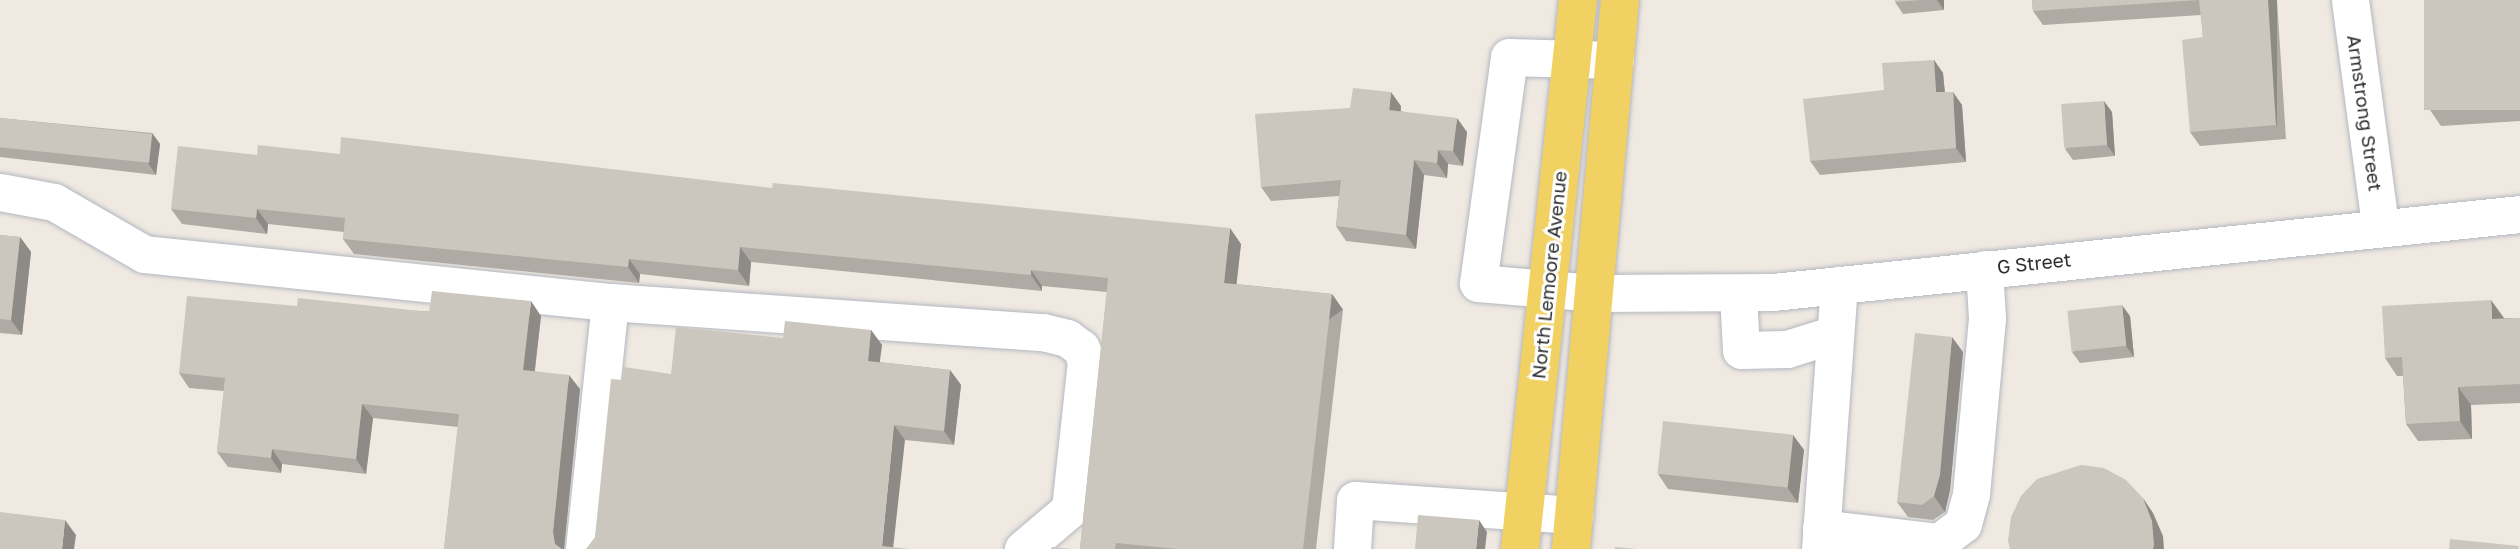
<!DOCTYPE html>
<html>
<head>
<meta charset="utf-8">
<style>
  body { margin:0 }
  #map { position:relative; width:2520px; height:549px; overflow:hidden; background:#efe9e1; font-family:"Golos Text",sans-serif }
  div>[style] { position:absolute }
  .roads { filter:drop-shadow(0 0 2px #b4b7c1) drop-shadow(0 0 2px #b4b7c1) }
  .minor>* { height:37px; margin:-18.5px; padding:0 18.5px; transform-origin:18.5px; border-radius:18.5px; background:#fff }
  .major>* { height:38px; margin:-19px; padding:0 19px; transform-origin:19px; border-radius:19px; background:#f2d163 }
  .wall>* { inset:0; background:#afaba4 }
  .shaded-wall>* { inset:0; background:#8e8b86; transform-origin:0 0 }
  .building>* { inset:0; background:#cbc7bf; transform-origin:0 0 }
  span { translate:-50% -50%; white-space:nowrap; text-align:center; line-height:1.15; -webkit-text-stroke:6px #fff; paint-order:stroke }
  .street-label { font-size:19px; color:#2e2e2e }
</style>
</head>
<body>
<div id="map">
  <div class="roads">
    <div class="minor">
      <div style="left:2350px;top:0;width:227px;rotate:82.4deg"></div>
      <div style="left:1615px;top:60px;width:106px;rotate:-178.4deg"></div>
      <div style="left:1509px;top:57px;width:228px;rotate:97.8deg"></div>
      <div style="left:1478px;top:283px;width:116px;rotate:4.9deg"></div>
      <div style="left:1594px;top:293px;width:179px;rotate:-0.3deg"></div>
      <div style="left:1773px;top:292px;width:751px;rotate:-5.96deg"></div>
      <div style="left:0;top:192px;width:55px;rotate:10.5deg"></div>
      <div style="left:54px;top:202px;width:104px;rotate:30deg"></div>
      <div style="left:144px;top:254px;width:468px;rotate:5.9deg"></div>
      <div style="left:610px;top:302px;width:434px;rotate:4deg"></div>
      <div style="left:1043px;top:332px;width:25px;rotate:14deg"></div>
      <div style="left:1067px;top:338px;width:17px;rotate:36deg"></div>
      <div style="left:1081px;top:348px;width:14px;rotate:69deg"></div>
      <div style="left:1086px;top:361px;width:149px;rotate:96.2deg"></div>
      <div style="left:1070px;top:509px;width:62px;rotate:139.6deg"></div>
      <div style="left:1738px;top:293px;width:57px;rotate:87deg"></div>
      <div style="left:1741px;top:350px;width:46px;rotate:-1.2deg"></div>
      <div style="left:1787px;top:349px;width:50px;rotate:-17.4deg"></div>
      <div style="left:1821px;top:528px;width:119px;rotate:6.8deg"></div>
      <div style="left:1939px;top:542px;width:30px;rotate:-37deg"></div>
      <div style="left:1963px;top:524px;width:31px;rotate:-75deg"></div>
      <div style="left:1971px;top:494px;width:177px;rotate:-84.8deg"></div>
      <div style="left:1987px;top:318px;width:49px;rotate:-93.5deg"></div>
      <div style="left:584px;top:549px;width:248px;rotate:-84deg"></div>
      <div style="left:1352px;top:549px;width:49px;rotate:-86.5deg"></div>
      <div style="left:1355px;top:500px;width:220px;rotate:3.9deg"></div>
      <div style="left:1820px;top:549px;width:265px;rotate:-85.9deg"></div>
    </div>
    <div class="major">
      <div style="left:1520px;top:549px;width:552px;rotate:-83.97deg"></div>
      <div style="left:1571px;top:549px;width:551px;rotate:-84.9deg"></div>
    </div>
  </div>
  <div class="wall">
    <div style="clip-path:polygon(1895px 0,1944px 0,1944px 10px,1903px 14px,1895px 2px)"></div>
    <div style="clip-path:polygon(2032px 0,2277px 0,2286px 139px,2200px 146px,2190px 132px,2203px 37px,2201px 15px,2043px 25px,2033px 11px)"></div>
    <div style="clip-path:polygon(2520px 0,2520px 121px,2441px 126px,2430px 110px)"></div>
    <div style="clip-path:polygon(1934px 60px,1943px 73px,1945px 92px,1962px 105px,1966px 162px,1820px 175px,1810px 161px,1884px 90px)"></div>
    <div style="clip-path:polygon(1401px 106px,1401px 111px,1467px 132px,1463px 166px,1448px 164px,1447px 178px,1424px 175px,1416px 249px,1346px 241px,1336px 226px,1339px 196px,1271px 201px,1261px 187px)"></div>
    <div style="clip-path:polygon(2112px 112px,2115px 156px,2073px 160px,2065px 149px)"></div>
    <div style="clip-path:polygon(0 118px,152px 133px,160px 144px,156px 175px,0 157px)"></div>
    <div style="clip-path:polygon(340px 154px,1241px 244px,1236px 284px,1332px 294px,1343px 310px,1316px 549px,1080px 549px,1107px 292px,1042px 286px,1042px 291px,751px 262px,749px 286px,640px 274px,639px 283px,354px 254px,343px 239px,344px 232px,268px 224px,267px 234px,182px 224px,171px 209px,257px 155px)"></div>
    <div style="clip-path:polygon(0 235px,20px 237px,31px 252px,22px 335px,0 333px)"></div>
    <div style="clip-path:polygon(297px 306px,541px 316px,535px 371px,580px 389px,564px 549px,444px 549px,458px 427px,373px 418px,366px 474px,282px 464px,281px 473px,228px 467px,217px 452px,224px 391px,189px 388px,179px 373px)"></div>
    <div style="clip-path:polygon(2130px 316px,2134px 357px,2080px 363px,2072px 352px)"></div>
    <div style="clip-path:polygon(2504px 318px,2520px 318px,2520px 403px,2471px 405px,2472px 439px,2418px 441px,2406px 424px,2403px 376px,2397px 376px,2385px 358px)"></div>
    <div style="clip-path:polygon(871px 330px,882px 345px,879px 362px,950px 370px,961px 385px,954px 445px,905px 440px,595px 537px,622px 380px,671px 374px,783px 338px)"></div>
    <div style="clip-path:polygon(1963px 352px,1950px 490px,1945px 512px,1933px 520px,1908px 517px,1897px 502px)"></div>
    <div style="clip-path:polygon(1793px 435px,1804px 450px,1798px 503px,1668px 489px,1658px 474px)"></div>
  </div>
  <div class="shaded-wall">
    <div style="clip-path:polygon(1937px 0,1944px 0,1944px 10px)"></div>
    <div style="left:2268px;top:0;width:9px;height:125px"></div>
    <div style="clip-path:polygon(1934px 60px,1943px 73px,1946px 106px,1936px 92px)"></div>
    <div style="clip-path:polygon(1391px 92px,1401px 106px,1399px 124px,1389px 110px)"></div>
    <div style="clip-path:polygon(1953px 92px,1962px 105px,1966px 162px,1956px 148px)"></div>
    <div style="clip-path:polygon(2104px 101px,2112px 112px,2115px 156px,2107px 145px)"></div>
    <div style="clip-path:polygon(1457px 118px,1467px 132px,1463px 166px,1453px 151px)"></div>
    <div style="clip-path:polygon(152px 133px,160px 144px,156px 175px,148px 163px)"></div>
    <div style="clip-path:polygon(1438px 150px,1448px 164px,1447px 178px,1437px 163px)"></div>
    <div style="clip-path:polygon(1414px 160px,1424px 175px,1416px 249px,1406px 235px)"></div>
    <div style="clip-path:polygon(257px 209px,268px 224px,267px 234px,256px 218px)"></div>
    <div style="clip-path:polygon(1230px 228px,1241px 244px,1235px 298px,1224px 283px)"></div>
    <div style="clip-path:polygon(20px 237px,31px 252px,22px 335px,11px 320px)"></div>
    <div style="clip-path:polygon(740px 247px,751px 262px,749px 286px,738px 270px)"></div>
    <div style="clip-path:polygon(629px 259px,640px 274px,639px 283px,628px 267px)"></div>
    <div style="clip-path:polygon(1031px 270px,1042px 286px,1042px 291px,1031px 275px)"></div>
    <div style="left:1332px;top:294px;width:19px;height:257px;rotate:55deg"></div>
    <div style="clip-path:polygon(2491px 300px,2504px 318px,2505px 337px,2492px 319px)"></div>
    <div style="clip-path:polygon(531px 301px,541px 316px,533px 384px,523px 370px)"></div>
    <div style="clip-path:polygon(2122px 305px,2130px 316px,2134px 357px,2126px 346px)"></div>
    <div style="clip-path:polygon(871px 330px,882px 345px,878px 376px,868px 361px)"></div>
    <div style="clip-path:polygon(1952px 337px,1963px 352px,1950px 490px,1945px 512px,1934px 496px)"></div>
    <div style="clip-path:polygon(950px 370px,961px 385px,954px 445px,944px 431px)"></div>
    <div style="clip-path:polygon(569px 375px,580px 389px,564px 549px,559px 549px,555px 544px,553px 532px)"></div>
    <div style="clip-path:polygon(2458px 387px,2471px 405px,2472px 439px,2460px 421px)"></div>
    <div style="clip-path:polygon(362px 404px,373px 418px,366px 474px,356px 459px)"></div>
    <div style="clip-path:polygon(894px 425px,905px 440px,893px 549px,882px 546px)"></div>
    <div style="clip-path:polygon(1793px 435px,1804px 450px,1798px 503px,1787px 487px)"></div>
    <div style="clip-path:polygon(272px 449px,282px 464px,281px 473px,271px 458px)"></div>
    <div style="clip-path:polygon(2143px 498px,2153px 513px,2163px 536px,2164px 549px,2153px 549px)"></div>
    <div style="clip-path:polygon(65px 520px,76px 535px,74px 549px,62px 549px)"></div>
    <div style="clip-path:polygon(1479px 520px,1487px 532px,1485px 549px,1476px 549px)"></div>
  </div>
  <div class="building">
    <div style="clip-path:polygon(1895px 0,1921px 0,1895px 2px)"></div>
    <div style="clip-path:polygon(2032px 0,2268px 0,2276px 125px,2190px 132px,2182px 40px,2203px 37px,2199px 0,2033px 11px)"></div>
    <div style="left:2424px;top:0;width:96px;height:110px"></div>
    <div style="clip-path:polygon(1934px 60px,1936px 92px,1953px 92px,1956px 148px,1810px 161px,1803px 99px,1884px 90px,1882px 63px)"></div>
    <div style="clip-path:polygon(1353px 88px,1391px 92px,1389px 110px,1457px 118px,1453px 151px,1438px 150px,1437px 163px,1414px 160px,1406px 235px,1336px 226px,1341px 180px,1261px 187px,1255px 114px,1350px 108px)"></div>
    <div style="left:2104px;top:101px;width:44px;height:43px;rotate:86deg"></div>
    <div style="left:0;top:118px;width:153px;height:29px;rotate:6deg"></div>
    <div style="clip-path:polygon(341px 137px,772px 188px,773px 183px,1230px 228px,1224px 283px,1332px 294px,1303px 549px,1178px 549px,1116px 543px,1115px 549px,1080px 549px,1108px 278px,1031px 270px,1031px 275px,740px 247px,738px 270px,629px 259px,628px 267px,343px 239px,345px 218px,257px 209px,256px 218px,171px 209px,178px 146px,257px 155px,258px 145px,340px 154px)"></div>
    <div style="clip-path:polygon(0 235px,20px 237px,11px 320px,0 319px)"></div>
    <div style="clip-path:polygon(432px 291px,531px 301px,523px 370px,569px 375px,553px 532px,555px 544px,562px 549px,444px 549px,459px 414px,362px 404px,356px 459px,272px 449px,271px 458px,217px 452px,225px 378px,179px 373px,187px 296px,297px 306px,298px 298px,429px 312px)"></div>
    <div style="clip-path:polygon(2491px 300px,2492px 319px,2520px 318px,2520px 384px,2458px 387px,2460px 421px,2406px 424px,2402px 357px,2385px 358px,2382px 306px)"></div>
    <div style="left:2122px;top:305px;width:41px;height:55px;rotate:84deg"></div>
    <div style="clip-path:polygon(785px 321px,871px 330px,868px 361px,950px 370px,944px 431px,894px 425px,882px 546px,910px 549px,586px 549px,595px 537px,611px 379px,622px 380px,624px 367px,671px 374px,676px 327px,783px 338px)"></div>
    <div style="clip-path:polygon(1915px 333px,1952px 337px,1940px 475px,1934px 496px,1922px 505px,1897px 502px)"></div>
    <div style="left:1663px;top:421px;width:131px;height:53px;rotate:6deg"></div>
    <div style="clip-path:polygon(2081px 465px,2104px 468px,2126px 480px,2143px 498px,2152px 521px,2154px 545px,2153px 549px,2010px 549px,2008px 541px,2011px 517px,2021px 496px,2037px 479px)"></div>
    <div style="clip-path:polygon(0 512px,65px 520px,62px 549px,0 549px)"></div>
    <div style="clip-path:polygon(1418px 515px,1479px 520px,1476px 549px,1415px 549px)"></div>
    <div style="clip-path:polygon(2450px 539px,2519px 546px,2518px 549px,2449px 549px)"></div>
    <div style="clip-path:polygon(1052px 547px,1072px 549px,1051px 549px)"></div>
    <div style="clip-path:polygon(1615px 547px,1637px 549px,1615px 549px)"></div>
  </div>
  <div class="street-label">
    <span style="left:2365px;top:113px;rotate:82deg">Armstrong Street</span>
    <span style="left:2034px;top:263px;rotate:-6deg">G Street</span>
    <span style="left:1549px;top:275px;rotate:-84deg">North Lemoore Avenue</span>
  </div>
</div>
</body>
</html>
